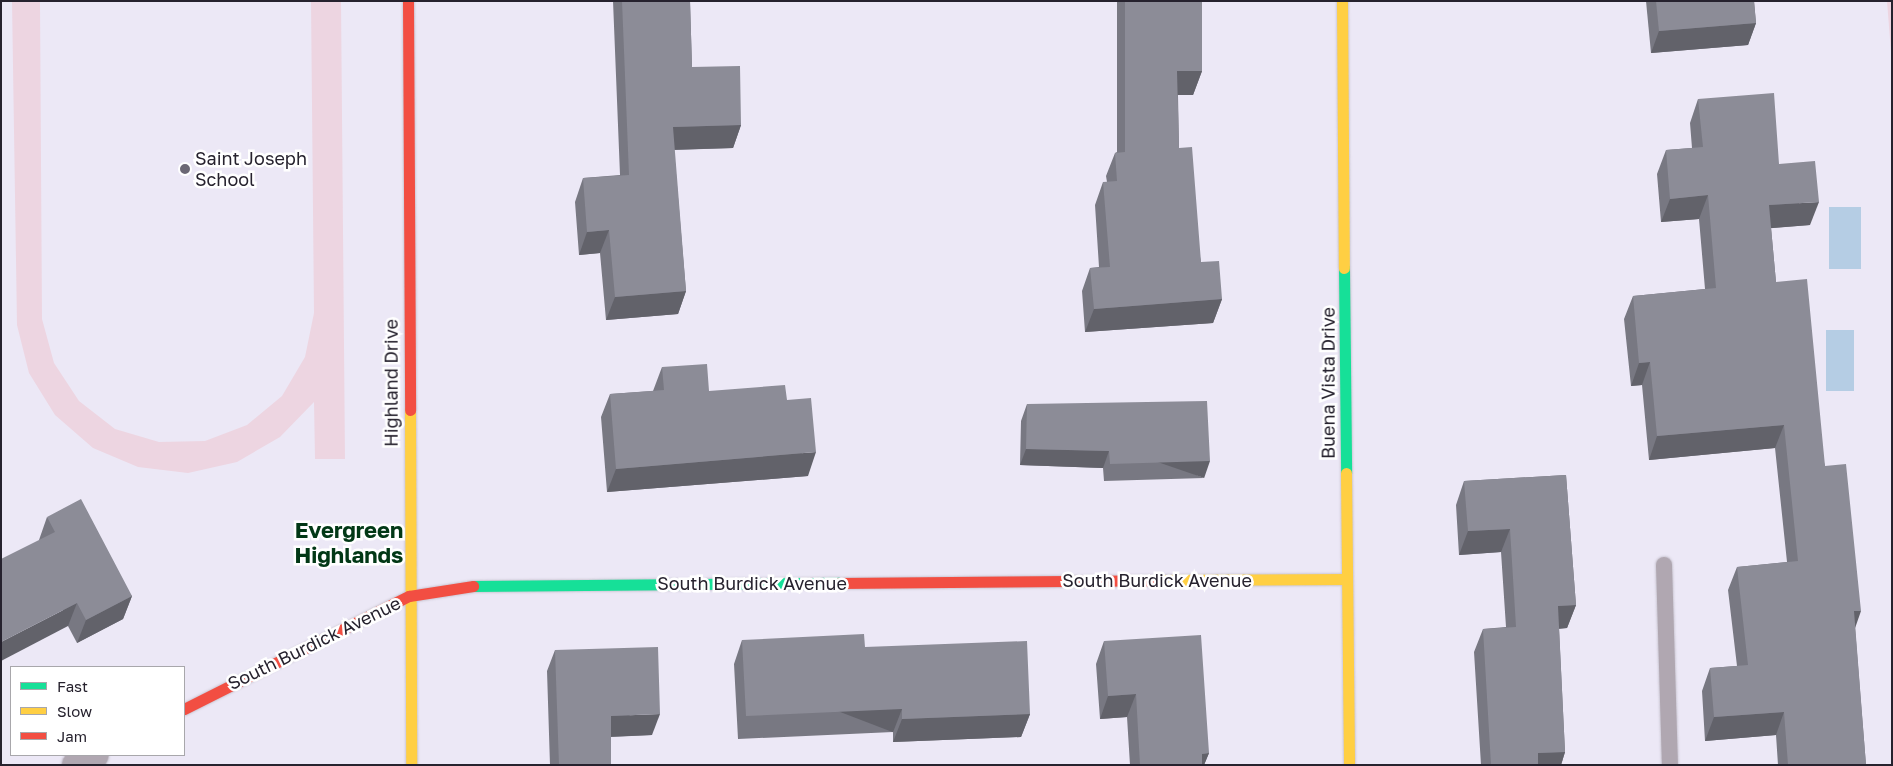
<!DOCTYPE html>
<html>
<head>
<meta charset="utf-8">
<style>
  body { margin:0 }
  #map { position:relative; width:1893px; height:766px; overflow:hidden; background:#ece8f6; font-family:"Golos Text",sans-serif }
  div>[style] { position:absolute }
  .green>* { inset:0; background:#edd5e1 }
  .water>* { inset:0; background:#b5cde4; transform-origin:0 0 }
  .roads { filter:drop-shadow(0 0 1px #c9c5d1) drop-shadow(0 0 1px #c9c5d1) }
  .lane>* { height:16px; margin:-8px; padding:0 8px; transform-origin:8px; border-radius:8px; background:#b0a7b1 }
  .street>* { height:28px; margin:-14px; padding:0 14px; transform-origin:14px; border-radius:14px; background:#b0a7b1 }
  .fast>* { height:11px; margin:-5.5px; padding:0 5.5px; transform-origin:5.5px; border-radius:5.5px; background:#16e098 }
  .slow>* { height:11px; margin:-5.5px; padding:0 5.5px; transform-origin:5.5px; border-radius:5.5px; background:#ffcf43 }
  .jam>* { height:11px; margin:-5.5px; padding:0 5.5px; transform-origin:5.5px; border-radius:5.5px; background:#f24e42 }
  .wall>* { inset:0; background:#787882 }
  .shaded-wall>* { inset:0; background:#62626a; transform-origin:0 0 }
  .building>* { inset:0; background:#8c8c97 }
  .dots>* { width:14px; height:14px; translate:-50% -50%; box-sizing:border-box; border:2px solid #fff; border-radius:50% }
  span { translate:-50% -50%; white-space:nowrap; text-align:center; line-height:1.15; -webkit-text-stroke:5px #fff; paint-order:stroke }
  .poi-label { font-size:18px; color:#26222e }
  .left { translate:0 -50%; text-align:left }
  .street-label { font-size:18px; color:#26222e }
  .district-label { font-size:22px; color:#023816; font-weight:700 }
  .frame { position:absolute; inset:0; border:2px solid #26222e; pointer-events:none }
  .legend { position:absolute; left:10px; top:666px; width:175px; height:90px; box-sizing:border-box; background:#fff; border:1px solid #a8a7ab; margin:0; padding:6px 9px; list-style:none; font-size:15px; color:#26222e }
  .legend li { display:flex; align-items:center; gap:10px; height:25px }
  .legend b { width:25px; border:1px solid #a8a7ab }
</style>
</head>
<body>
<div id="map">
  <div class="green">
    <div style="clip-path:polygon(12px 1px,40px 1px,42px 319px,54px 363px,79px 401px,115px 429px,159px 442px,205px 441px,247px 425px,282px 396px,305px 357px,314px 313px,311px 1px,341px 1px,345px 459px,315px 459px,314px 402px,280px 437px,237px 462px,188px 473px,138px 467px,93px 448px,55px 415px,29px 373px,17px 325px)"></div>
    <div style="clip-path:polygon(1887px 1px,1892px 1px,1892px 65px)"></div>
  </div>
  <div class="water">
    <div style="left:1829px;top:207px;width:32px;height:62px"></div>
    <div style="left:1826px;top:330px;width:28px;height:61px"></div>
  </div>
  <div class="roads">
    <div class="lane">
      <div style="left:1664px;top:565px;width:200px;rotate:88.3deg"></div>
    </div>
    <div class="street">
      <div style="left:76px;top:765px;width:21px;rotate:-28deg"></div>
    </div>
    <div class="fast">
      <div style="left:1344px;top:268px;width:205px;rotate:89.4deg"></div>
      <div style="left:473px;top:586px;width:366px;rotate:-0.5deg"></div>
    </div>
    <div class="slow">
      <div style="left:1342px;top:1px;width:267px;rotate:89.6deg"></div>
      <div style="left:410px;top:410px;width:355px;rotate:89.8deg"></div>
      <div style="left:1346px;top:473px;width:292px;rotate:89.4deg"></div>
      <div style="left:1160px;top:580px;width:187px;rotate:-0.3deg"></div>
    </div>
    <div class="jam">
      <div style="left:408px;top:1px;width:409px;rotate:89.7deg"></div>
      <div style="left:839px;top:583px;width:321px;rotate:-0.5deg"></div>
      <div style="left:184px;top:709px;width:252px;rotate:-26.7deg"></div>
      <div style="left:409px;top:596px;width:65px;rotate:-8.9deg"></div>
    </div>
  </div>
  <div class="wall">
    <div style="clip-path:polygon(613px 1px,690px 1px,692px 67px,741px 125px,733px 148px,674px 150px,686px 291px,678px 314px,606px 320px,600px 253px,579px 255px,575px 202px,583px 178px,620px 175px)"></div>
    <div style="clip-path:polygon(1117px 1px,1202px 1px,1202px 71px,1193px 95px,1178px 95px,1179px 148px,1201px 262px,1222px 299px,1213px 323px,1085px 332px,1082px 291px,1090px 268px,1099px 267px,1095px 205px,1103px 182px,1107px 182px,1106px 176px,1115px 153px,1117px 152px)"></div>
    <div style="clip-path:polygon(1646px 1px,1754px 1px,1756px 23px,1748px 45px,1651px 53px)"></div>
    <div style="clip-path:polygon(1698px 99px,1779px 164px,1810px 225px,1771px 228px,1776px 282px,1825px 466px,1855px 628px,1866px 765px,1778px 765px,1776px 735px,1705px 741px,1702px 691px,1710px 668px,1737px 666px,1728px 590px,1737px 567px,1787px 562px,1775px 448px,1649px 460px,1642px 385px,1631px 386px,1624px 319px,1633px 296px,1705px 289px,1699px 219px,1661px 222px,1657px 174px,1666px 150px,1692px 148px,1690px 123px)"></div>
    <div style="clip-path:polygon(662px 367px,709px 391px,787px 400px,808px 476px,607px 492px,601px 417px,610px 394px,653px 391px)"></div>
    <div style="clip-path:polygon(1027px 404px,1204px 478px,1104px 481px,1103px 468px,1020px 465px,1021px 421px)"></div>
    <div style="clip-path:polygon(1566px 475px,1576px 605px,1567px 628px,1559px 629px,1565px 752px,1561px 765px,1481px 765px,1474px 652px,1483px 629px,1506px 627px,1501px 552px,1459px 555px,1456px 505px,1464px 481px)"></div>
    <div style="clip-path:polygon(47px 517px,132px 596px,123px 619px,77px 643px,68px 626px,39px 540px)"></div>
    <div style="clip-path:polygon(742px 640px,865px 647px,1030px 714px,1021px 737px,893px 742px,893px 732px,738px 739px,734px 664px)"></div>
    <div style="clip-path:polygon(1104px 641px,1209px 753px,1204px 765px,1130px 765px,1127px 717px,1100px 719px,1096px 664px)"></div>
    <div style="clip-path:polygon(555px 650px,652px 735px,611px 737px,611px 765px,550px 765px,547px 671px)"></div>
  </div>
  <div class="shaded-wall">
    <div style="clip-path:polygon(1756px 23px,1748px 45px,1651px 53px,1659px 31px)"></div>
    <div style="clip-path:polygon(1177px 71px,1202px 71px,1193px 95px,1169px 95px)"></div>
    <div style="clip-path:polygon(741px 125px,733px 148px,664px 150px,673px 127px)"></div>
    <div style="clip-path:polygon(1708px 195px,1699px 219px,1661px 222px,1670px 199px)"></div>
    <div style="clip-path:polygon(1819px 202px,1810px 225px,1761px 229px,1769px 205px)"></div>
    <div style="clip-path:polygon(609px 230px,600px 253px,579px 255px,587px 232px)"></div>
    <div style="clip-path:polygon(686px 291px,678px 314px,606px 320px,615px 297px)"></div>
    <div style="clip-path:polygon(1222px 299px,1213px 323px,1085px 332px,1094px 309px)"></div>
    <div style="clip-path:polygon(1650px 362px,1642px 385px,1631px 386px,1639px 363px)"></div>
    <div style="clip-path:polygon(1784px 425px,1775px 448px,1649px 460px,1657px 436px)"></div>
    <div style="clip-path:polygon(1026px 449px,1109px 451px,1103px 468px,1020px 465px)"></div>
    <div style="clip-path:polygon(816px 452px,808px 476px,607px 492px,616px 469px)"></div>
    <div style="left:1210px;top:461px;width:18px;height:100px;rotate:109deg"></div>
    <div style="clip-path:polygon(1510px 529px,1501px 552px,1459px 555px,1468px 531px)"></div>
    <div style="clip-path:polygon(132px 596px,123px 619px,77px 643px,86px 620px)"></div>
    <div style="clip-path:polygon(77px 603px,68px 626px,1px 661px,1px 642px)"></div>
    <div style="clip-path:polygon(1576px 605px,1567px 628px,1549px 629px,1558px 606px)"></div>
    <div style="clip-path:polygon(1854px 611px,1861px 611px,1853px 634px)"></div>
    <div style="clip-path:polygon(1136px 694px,1127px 717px,1100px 719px,1108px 696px)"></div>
    <div style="left:902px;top:709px;width:25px;height:156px;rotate:111deg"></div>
    <div style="clip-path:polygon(1784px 712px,1776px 735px,1705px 741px,1714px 717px)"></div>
    <div style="clip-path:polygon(660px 714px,652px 735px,603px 737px,611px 716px)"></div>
    <div style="clip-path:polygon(1030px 714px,1021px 737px,893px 742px,902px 719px)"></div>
    <div style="clip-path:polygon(1565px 752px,1561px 765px,1534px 765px,1538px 753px)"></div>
    <div style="clip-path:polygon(1209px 753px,1204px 765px,1198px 765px,1202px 754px)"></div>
  </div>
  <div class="building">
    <div style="clip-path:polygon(622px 1px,690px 1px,692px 67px,740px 66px,741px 125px,673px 127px,686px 291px,615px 297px,609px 230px,587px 232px,583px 178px,629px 175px)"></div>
    <div style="clip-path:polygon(1125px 1px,1202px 1px,1202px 71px,1177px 71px,1179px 148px,1192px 147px,1201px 262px,1219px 261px,1222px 299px,1094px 309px,1090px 268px,1110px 267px,1103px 182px,1117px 181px,1115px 153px,1125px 152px)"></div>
    <div style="clip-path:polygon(1656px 1px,1754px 1px,1756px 23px,1659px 31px)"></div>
    <div style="clip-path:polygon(1774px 93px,1779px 164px,1815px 161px,1819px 202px,1769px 205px,1776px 282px,1807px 279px,1825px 466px,1846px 464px,1861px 611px,1854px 611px,1866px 765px,1788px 765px,1784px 712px,1714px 717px,1710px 668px,1748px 665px,1737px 567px,1798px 561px,1784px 425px,1657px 436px,1650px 362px,1639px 363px,1633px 296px,1716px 288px,1708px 195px,1670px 199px,1666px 150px,1703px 147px,1698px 99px)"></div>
    <div style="clip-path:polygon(707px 364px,709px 391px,785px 385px,787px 400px,811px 398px,816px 452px,616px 469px,610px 394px,664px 390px,662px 367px)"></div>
    <div style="clip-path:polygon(1207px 401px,1210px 461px,1110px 464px,1109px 451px,1026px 449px,1027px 404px)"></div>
    <div style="clip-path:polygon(1566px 475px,1576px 605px,1558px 606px,1565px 752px,1538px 753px,1538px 765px,1491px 765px,1483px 629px,1516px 627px,1510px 529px,1468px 531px,1464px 481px)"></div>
    <div style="clip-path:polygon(81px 499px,132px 596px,86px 620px,77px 603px,1px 642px,1px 559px,55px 532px,47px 517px)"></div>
    <div style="clip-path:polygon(864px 634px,865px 647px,1027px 641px,1030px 714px,902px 719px,902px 709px,746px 716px,742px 640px)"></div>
    <div style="clip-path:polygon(1201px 635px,1209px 753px,1202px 754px,1202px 765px,1140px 765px,1136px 694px,1108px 696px,1104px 641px)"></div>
    <div style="clip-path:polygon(658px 647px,660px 714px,611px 716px,611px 765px,559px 765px,555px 650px)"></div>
  </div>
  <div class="dots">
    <div style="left:185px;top:169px;background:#6b6774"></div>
  </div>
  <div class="poi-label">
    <span class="left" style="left:195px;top:169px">Saint Joseph<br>School</span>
  </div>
  <div class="street-label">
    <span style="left:391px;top:383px;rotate:-90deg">Highland Drive</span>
    <span style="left:1328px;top:383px;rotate:-90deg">Buena Vista Drive</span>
    <span style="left:1157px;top:580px">South Burdick Avenue</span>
    <span style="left:752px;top:583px">South Burdick Avenue</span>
    <span style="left:314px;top:643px;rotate:-26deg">South Burdick Avenue</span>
  </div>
  <div class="district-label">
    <span style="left:349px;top:542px">Evergreen<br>Highlands</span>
  </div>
  <div class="frame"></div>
  <ul class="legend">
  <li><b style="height:6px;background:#16e098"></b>Fast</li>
  <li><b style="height:6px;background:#ffcf43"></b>Slow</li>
  <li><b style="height:6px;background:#f24e42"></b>Jam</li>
  </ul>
</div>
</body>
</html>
